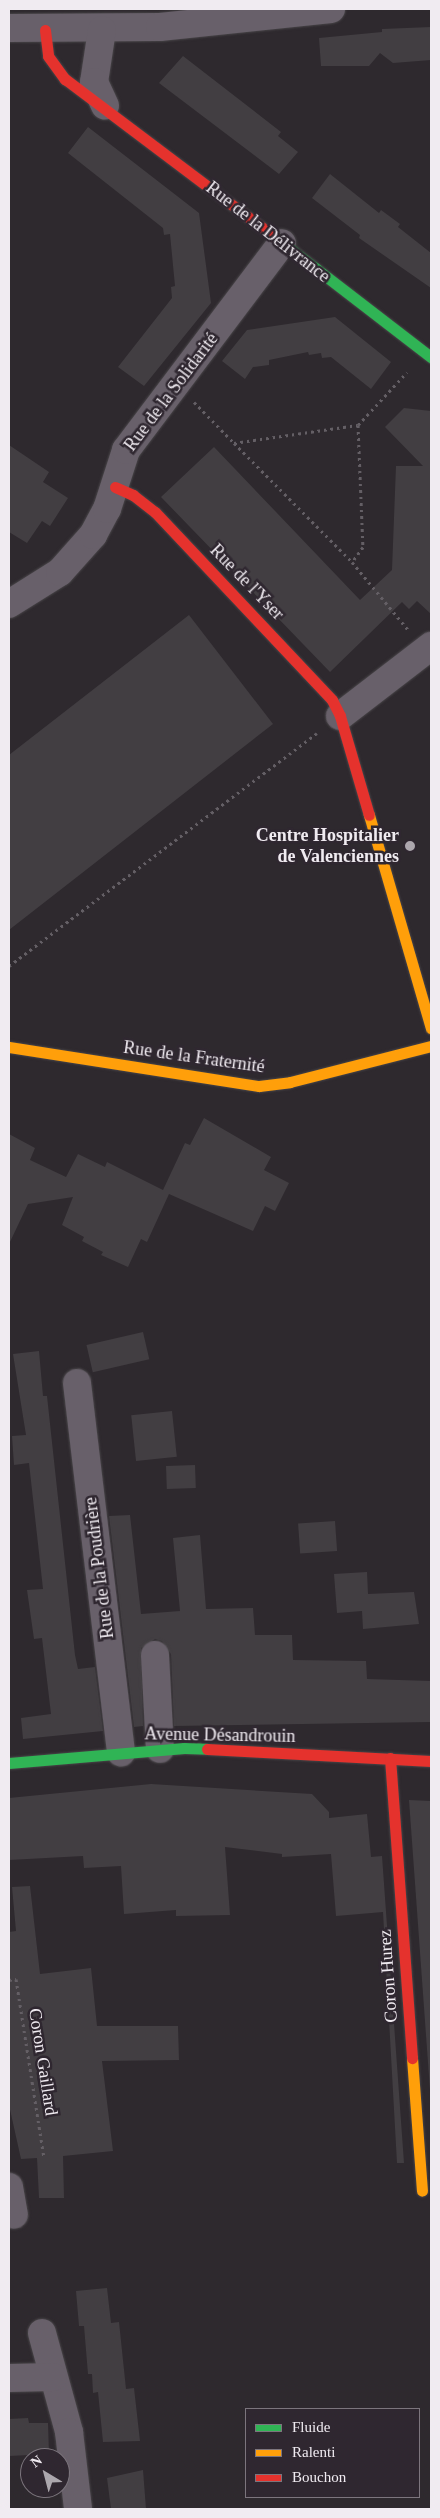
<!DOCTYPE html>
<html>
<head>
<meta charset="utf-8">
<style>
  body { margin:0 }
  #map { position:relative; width:440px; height:2518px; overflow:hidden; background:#2e292e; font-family:"Times New Roman",serif }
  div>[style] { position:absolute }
  .building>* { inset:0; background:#423e42; transform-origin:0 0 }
  .path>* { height:3px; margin-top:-1.5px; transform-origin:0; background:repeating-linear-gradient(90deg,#645f65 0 2.5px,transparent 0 6.5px) }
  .roads { filter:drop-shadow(0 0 1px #484548) drop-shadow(0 0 1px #484548) }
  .street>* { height:28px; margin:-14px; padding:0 14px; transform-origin:14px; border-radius:14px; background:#68606a }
  .fast>* { height:11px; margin:-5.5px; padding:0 5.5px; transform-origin:5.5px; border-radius:5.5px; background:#30b455 }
  .slow>* { height:11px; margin:-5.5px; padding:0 5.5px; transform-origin:5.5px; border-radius:5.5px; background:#ff9f0a }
  .jam>* { height:11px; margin:-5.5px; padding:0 5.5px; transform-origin:5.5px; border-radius:5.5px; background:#e5322d }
  .dots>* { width:14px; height:14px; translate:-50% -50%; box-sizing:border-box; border:2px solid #2f2730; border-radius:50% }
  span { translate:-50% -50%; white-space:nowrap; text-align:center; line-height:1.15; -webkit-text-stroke:5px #2f2730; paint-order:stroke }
  .street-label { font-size:18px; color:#f0ebf1 }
  .poi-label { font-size:18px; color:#f0ebf1; font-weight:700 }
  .right { translate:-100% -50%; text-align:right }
  .frame { position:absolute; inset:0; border:10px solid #f0ebf1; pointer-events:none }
  .legend { position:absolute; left:245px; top:2408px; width:175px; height:90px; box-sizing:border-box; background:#2f2730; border:1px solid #7c757d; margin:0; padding:6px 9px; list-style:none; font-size:15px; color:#f0ebf1 }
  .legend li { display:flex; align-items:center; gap:10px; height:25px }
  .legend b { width:25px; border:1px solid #7c757d }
  .north { position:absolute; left:20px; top:2448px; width:50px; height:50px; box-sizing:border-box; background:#2f2730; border:1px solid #7c757d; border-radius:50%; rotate:323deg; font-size:14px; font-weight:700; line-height:20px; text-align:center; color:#f0ebf1 }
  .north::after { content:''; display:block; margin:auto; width:18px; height:22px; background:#aca7ad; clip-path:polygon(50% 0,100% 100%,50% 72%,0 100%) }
</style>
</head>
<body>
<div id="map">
  <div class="building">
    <div style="clip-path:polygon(431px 27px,431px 60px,393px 63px,380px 53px,369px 66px,321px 66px,319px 38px,382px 32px,382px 29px)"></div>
    <div style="clip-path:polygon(183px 56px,281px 132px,278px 136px,298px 152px,279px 174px,159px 83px)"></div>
    <div style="clip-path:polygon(88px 127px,199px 213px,211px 303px,144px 386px,118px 367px,172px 298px,171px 287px,175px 286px,170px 234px,164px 235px,163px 228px,68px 153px)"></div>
    <div style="clip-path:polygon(330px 174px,379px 213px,381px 210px,400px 224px,398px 227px,431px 253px,431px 288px,359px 238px,360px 235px,312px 198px)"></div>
    <div style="clip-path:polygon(335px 317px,391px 362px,371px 389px,331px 357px,322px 358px,321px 353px,309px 355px,308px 352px,269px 360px,269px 365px,253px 367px,245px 379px,222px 361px,247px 330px)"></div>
    <div style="clip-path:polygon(404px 408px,431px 411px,431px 614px,417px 601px,409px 609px,402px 602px,330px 672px,161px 497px,214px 447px,360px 600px,392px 570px,396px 466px,423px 466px,385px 427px)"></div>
    <div style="clip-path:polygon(9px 445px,49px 472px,43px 482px,68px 498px,50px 526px,42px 521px,27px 543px,9px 532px)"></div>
    <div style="clip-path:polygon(189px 615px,273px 724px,9px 930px,9px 755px)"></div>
    <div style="clip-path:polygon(204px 1118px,271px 1157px,264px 1170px,289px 1183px,275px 1211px,265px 1206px,253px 1231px,169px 1194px,147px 1242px,141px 1239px,128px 1267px,101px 1255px,103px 1252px,82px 1241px,84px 1237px,62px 1225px,73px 1197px,28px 1204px,9px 1244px,9px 1134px,35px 1148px,30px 1160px,66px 1177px,78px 1154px,105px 1167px,107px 1162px,163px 1190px,185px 1143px,190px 1145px)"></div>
    <div style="left:143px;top:1332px;width:28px;height:58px;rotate:77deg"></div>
    <div style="clip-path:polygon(39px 1351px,43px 1396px,47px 1396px,75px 1655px,78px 1669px,95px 1667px,103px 1731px,23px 1739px,21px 1718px,51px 1714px,42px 1638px,34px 1639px,27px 1590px,43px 1589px,29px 1463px,14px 1465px,12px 1436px,26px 1435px,13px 1354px)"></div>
    <div style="left:172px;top:1411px;width:46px;height:41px;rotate:84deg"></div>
    <div style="left:195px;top:1465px;width:23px;height:29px;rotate:88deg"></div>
    <div style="clip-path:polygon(130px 1515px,141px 1614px,180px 1611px,173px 1538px,200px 1535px,206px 1609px,253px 1608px,255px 1635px,292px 1635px,293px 1660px,366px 1661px,367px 1679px,431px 1681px,431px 1722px,174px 1726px,171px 1654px,162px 1641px,155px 1639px,141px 1648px,143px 1726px,134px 1727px,109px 1516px)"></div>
    <div style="left:335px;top:1521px;width:30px;height:37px;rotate:86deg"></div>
    <div style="clip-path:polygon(367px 1572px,368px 1594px,414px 1592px,419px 1624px,363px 1629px,362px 1611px,337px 1613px,334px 1574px)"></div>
    <div style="clip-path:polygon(151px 1784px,312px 1794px,329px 1812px,329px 1818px,367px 1814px,371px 1857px,382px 1856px,404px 2163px,397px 2163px,383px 1912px,336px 1916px,331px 1854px,282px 1857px,282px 1854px,225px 1847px,230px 1915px,176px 1916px,176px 1910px,124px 1914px,121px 1866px,84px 1868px,83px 1856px,9px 1860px,9px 1798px)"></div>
    <div style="clip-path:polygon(409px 1800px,431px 1801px,431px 2104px)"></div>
    <div style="clip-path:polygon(30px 1886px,40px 1974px,91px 1968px,97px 2026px,178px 2026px,179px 2060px,102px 2061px,113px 2151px,63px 2156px,64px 2198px,39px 2198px,37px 2158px,21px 2159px,9px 2105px,9px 1932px,16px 1931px,12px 1887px)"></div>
    <div style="clip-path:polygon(107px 2288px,111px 2323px,119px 2322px,126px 2389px,134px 2388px,140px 2441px,103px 2442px,98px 2392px,93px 2393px,92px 2374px,88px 2374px,84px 2326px,79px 2326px,76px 2291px)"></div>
    <div style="clip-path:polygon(28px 2418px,29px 2423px,48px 2423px,49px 2454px,9px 2456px,9px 2419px)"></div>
    <div style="clip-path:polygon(143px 2470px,146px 2509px,111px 2509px,107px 2478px)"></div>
  </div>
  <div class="path">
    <div style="left:194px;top:402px;width:57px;rotate:45.7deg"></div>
    <div style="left:234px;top:443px;width:125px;rotate:-8.3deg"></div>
    <div style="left:358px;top:425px;width:122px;rotate:87.7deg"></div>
    <div style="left:363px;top:547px;width:19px;rotate:126deg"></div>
    <div style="left:352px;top:562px;width:89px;rotate:50.4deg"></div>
    <div style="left:358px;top:425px;width:72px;rotate:-47.2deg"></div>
    <div style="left:234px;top:443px;width:168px;rotate:45.2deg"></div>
    <div style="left:9px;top:966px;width:386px;rotate:-37.1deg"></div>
    <div style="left:9px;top:1980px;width:7px;rotate:-8deg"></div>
    <div style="left:16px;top:1979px;width:180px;rotate:81.1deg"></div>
  </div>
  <div class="roads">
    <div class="street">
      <div style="left:9px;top:28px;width:151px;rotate:-0.4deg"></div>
      <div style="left:160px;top:27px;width:172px;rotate:-6deg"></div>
      <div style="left:102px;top:30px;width:53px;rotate:98.7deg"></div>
      <div style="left:94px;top:82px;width:26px;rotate:65deg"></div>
      <div style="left:9px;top:604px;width:60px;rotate:-32.1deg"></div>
      <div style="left:60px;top:572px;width:50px;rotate:-48.3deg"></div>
      <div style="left:93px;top:535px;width:30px;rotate:-62deg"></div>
      <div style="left:107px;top:509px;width:62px;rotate:-72.1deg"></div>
      <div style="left:126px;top:450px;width:259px;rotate:-53deg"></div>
      <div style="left:340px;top:716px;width:115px;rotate:-37.6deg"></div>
      <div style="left:77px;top:1383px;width:372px;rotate:83.2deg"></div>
      <div style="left:155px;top:1655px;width:94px;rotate:87deg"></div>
      <div style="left:9px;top:2187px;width:28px;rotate:80deg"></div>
      <div style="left:42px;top:2333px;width:103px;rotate:74.7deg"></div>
      <div style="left:69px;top:2432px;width:78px;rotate:83.3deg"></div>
      <div style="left:9px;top:2378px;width:44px;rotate:-1.3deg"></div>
    </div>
    <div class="fast">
      <div style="left:275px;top:237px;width:197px;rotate:37.6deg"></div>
      <div style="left:9px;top:1763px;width:176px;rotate:-4.9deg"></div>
      <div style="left:184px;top:1748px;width:23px;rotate:2deg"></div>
    </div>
    <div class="slow">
      <div style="left:369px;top:815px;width:222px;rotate:73.8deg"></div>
      <div style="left:9px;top:1047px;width:253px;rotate:8.9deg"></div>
      <div style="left:259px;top:1086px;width:31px;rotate:-7deg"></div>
      <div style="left:290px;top:1082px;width:146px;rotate:-14.3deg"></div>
      <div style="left:412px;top:2058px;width:133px;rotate:85.7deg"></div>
    </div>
    <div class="jam">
      <div style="left:45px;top:30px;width:26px;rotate:83deg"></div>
      <div style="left:48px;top:56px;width:29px;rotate:54deg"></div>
      <div style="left:65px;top:79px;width:263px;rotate:37deg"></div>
      <div style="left:115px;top:487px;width:20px;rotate:24deg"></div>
      <div style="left:133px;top:495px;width:28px;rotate:38deg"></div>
      <div style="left:155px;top:512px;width:258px;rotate:46.7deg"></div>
      <div style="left:332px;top:700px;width:18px;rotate:63deg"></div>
      <div style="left:340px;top:716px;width:103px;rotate:73.7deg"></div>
      <div style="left:207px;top:1749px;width:224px;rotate:3.1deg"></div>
      <div style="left:390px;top:1758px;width:301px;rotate:85.8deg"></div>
    </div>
  </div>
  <div class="dots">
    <div style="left:410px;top:846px;background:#aca7ad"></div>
  </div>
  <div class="street-label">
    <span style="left:268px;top:232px;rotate:38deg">Rue de la Délivrance</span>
    <span style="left:171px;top:392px;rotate:-53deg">Rue de la Solidarité</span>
    <span style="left:247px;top:582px;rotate:46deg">Rue de l'Yser</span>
    <span style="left:194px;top:1057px;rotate:8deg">Rue de la Fraternité</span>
    <span style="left:99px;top:1568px;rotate:-97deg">Rue de la Poudrière</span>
    <span style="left:220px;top:1735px;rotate:1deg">Avenue Désandrouin</span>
    <span style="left:388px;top:1976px;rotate:-94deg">Coron Hurez</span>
    <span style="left:43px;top:2062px;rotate:81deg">Coron Gaillard</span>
  </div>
  <div class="poi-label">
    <span class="right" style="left:399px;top:846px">Centre Hospitalier<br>de Valenciennes</span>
  </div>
  <div class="frame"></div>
  <ul class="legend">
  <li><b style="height:6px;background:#30b455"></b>Fluide</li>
  <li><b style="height:6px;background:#ff9f0a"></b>Ralenti</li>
  <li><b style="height:6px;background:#e5322d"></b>Bouchon</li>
  </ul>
  <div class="north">N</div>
</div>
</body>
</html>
